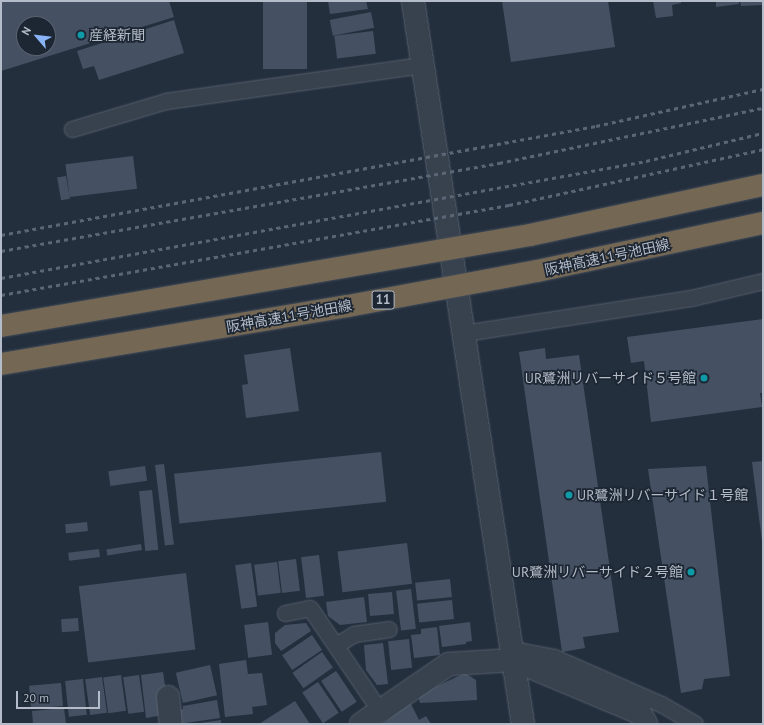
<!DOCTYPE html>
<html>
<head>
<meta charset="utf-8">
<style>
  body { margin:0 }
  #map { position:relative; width:764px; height:725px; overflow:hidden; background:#242f3e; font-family:"PT Sans","Noto Sans JP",sans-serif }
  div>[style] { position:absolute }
  .building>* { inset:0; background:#455162; transform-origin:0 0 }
  .roads { filter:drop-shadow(0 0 1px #565f6c) drop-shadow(0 0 1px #565f6c) }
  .service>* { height:15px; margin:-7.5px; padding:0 7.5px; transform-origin:7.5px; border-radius:7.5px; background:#38414e }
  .minor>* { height:22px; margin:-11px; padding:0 11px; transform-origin:11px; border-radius:11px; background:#38414e }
  .tertiary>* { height:22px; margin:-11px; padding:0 11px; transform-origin:11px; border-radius:11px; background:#38414e }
  .rail>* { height:3px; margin-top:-1.5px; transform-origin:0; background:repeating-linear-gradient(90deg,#5a6575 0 4px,transparent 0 8px) }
  .bridges { filter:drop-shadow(0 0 1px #434c59) drop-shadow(0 0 1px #434c59) }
  .motorway-bridge>* { height:22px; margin:-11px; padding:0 11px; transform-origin:11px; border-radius:11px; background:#746855 }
  .dots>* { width:11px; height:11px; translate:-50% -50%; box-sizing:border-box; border:2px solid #1d2633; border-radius:50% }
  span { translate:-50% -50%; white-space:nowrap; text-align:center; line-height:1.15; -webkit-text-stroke:3.5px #1d2633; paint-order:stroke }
  .shield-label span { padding:1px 3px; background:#1d2633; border:1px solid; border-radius:3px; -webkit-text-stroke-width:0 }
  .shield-label { font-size:13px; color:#b4bcc9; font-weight:700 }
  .poi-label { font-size:14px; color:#b4bcc9 }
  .left { translate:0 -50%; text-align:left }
  .right { translate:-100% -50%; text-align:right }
  .street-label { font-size:14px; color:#b4bcc9 }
  .frame { position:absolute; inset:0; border:2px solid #b4bcc9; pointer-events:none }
  .north { position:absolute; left:16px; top:16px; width:40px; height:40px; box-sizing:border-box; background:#1d2633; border:1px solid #59626f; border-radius:50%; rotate:298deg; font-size:11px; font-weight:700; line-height:16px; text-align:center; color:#b4bcc9 }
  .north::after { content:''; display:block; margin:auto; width:14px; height:18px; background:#8ab4f8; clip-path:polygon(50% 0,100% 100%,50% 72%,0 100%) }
  .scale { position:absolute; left:16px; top:691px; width:84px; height:18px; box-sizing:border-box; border:2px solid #b4bcc9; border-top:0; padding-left:5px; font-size:12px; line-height:14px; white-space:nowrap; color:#b4bcc9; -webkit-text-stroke:3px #1d2633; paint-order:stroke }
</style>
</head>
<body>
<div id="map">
  <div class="building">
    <div style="clip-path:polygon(evenodd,1px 1px,169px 1px,174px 17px,1px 71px,1px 1px,24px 24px,48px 24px,48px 48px,24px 48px,24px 24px)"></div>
    <div style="left:263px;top:1px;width:44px;height:68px"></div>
    <div style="clip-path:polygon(328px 1px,366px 1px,368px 9px,330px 14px)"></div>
    <div style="clip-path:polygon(502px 1px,608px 1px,615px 47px,511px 62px)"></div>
    <div style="clip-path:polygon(653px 1px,681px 1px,681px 3px,672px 5px,673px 16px,656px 18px)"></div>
    <div style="clip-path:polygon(716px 1px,739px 1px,739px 4px,716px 7px)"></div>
    <div style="clip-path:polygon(740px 1px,763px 1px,763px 5px,741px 6px)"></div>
    <div style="left:371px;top:12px;width:16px;height:42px;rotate:79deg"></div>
    <div style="clip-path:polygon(174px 20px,184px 53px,99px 80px,94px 66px,83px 69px,77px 51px)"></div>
    <div style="left:373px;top:31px;width:23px;height:39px;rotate:83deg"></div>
    <div style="left:133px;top:156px;width:33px;height:68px;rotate:83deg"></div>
    <div style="left:66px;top:176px;width:23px;height:9px;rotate:80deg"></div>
    <div style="clip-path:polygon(763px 319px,763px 393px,760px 393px,762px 407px,651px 422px,644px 361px,631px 363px,627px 337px)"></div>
    <div style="clip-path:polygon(290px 348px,299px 411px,246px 418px,242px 385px,248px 384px,244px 355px)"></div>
    <div style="clip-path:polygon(545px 348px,546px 359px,579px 355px,619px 632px,583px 637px,585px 648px,562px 652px,519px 352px)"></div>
    <div style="left:381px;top:452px;width:50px;height:208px;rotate:84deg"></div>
    <div style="clip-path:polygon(763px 461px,763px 541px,762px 541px,752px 462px)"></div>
    <div style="left:164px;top:464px;width:81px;height:9px;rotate:83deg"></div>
    <div style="left:145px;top:466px;width:15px;height:37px;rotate:82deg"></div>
    <div style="clip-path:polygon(706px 466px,730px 676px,704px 679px,702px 689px,681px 693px,648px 469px)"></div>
    <div style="left:152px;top:490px;width:60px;height:13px;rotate:84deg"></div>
    <div style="left:87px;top:522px;width:9px;height:22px;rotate:84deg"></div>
    <div style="left:407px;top:543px;width:41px;height:70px;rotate:83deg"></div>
    <div style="left:141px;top:544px;width:6px;height:35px;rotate:81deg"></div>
    <div style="left:99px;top:549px;width:8px;height:31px;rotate:83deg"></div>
    <div style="left:319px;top:555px;width:41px;height:18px;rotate:83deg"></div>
    <div style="left:296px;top:559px;width:32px;height:18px;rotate:83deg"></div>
    <div style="left:277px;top:562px;width:31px;height:23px;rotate:83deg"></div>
    <div style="left:251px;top:563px;width:44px;height:16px;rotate:82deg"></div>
    <div style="left:186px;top:573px;width:77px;height:108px;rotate:83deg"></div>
    <div style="left:450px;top:579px;width:18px;height:35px;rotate:84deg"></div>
    <div style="left:411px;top:589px;width:40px;height:15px;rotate:83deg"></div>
    <div style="left:392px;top:592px;width:22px;height:24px;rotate:85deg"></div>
    <div style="clip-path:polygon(364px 597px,367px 622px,340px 625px,328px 616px,326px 602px)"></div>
    <div style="left:452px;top:600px;width:19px;height:35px;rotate:84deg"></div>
    <div style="left:78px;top:618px;width:13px;height:17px;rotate:86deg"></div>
    <div style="left:268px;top:622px;width:33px;height:24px;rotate:83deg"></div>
    <div style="clip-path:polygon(470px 622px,472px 641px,466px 642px,466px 644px,442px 647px,439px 626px)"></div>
    <div style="clip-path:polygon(306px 623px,311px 631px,281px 651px,275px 643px,275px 633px,285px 625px)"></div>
    <div style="clip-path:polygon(437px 627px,440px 655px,414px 658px,411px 635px,421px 634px,421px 629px)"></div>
    <div style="left:312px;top:635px;width:18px;height:36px;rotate:56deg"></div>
    <div style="left:409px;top:639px;width:29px;height:21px;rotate:84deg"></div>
    <div style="clip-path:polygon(383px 643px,388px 684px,377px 685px,366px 670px,364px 645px)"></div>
    <div style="left:322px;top:652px;width:19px;height:36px;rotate:55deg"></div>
    <div style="clip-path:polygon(246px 660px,248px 674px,262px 673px,267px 705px,252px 707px,253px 714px,225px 717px,219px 664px)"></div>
    <div style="left:210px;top:665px;width:31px;height:35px;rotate:77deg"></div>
    <div style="left:336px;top:671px;width:37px;height:18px;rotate:56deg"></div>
    <div style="clip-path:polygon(163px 672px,166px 692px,163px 715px,146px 718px,141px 675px)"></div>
    <div style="clip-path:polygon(465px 673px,476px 680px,477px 700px,420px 703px,418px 695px)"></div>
    <div style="left:121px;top:675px;width:36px;height:18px;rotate:82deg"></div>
    <div style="left:139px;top:675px;width:37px;height:16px;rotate:82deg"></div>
    <div style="left:102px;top:677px;width:36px;height:17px;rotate:82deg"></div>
    <div style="left:83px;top:679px;width:36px;height:18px;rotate:84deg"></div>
    <div style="left:318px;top:682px;width:37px;height:19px;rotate:56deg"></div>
    <div style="left:61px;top:683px;width:23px;height:32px;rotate:85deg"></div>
    <div style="clip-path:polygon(217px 700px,220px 718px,178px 724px,176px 711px,183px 709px,183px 706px)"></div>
    <div style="clip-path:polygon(295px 701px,310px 724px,259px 724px)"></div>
    <div style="clip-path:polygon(410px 702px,419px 720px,426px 716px,431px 724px,383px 724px)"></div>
    <div style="clip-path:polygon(64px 708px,66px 724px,33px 724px,32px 711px)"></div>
    <div style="clip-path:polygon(221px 720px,221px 724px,200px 724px,200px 723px)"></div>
  </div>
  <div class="roads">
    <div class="service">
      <div style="left:72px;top:129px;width:98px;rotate:-16.6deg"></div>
      <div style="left:166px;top:101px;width:260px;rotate:-8deg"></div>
      <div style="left:464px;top:333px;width:230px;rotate:-8.8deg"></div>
      <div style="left:691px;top:298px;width:74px;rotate:-13.3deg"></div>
      <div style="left:285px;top:613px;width:25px;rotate:-11deg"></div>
      <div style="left:310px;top:608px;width:125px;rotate:55.8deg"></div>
      <div style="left:336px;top:645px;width:21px;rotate:-31deg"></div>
      <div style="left:354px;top:634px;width:35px;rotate:-8deg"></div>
      <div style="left:512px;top:649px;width:43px;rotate:10.8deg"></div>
      <div style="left:554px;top:657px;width:117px;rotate:23.7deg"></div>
      <div style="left:661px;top:704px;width:39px;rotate:30deg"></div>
    </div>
    <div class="minor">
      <div style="left:168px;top:697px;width:27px;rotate:84deg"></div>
      <div style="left:361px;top:724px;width:107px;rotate:-34.3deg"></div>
      <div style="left:449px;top:664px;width:65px;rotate:-3.5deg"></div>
      <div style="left:514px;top:660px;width:137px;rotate:22.8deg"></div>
      <div style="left:640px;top:713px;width:13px;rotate:61deg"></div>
    </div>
    <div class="tertiary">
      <div style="left:413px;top:1px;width:731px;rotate:81.35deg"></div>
    </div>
  </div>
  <div class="rail">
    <div style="left:1px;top:235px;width:605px;rotate:-10.38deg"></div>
    <div style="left:596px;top:126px;width:171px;rotate:-12.5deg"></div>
    <div style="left:1px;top:251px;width:506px;rotate:-10.02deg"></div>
    <div style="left:499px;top:163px;width:270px;rotate:-11.8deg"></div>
    <div style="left:1px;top:278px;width:656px;rotate:-10.28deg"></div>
    <div style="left:646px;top:161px;width:120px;rotate:-13.5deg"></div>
    <div style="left:1px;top:295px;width:516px;rotate:-10.05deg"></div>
    <div style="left:509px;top:205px;width:260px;rotate:-12.4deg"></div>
  </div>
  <div class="bridges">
    <div class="motorway-bridge">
      <div style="left:1px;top:326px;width:537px;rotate:-9.76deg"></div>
      <div style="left:530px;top:235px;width:238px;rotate:-12.1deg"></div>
      <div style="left:1px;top:364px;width:352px;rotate:-9.5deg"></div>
      <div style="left:348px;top:306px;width:192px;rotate:-10.5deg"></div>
      <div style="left:537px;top:271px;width:231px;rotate:-12deg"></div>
    </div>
  </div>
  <div class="dots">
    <div style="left:81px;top:35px;background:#0f9aa8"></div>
    <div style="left:704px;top:378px;background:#0f9aa8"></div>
    <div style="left:569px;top:495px;background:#0f9aa8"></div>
    <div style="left:691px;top:572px;background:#0f9aa8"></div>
  </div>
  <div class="shield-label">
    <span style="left:383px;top:300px">11</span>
  </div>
  <div class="poi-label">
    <span class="left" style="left:89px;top:35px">産経新聞</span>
    <span class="right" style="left:696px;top:378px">UR鷺洲リバーサイド５号館</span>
    <span class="left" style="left:577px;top:495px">UR鷺洲リバーサイド１号館</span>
    <span class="right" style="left:683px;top:572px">UR鷺洲リバーサイド２号館</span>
  </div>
  <div class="street-label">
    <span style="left:607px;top:257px;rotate:-12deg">阪神高速11号池田線</span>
    <span style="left:289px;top:316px;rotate:-10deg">阪神高速11号池田線</span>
  </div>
  <div class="frame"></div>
  <div class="north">N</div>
  <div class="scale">20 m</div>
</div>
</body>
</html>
